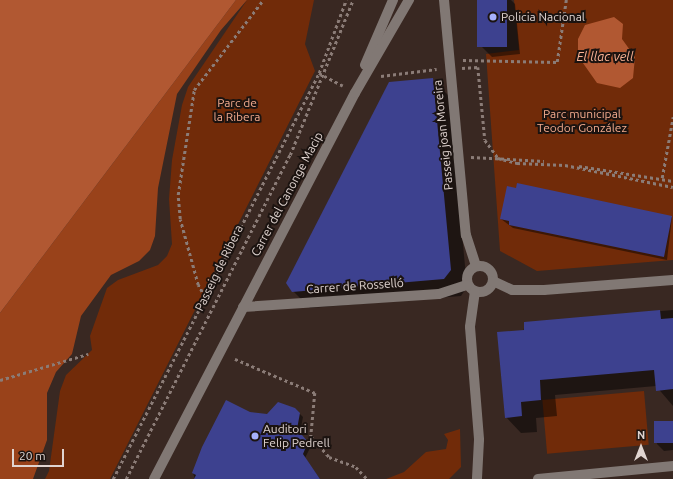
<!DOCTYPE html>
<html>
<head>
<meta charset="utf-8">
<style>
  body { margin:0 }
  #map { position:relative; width:673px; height:479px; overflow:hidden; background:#392822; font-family:Ubuntu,sans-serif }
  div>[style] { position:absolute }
  .green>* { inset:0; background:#712b09; transform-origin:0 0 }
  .forest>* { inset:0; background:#99421a }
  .water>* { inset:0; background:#b15832 }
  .shadow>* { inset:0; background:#0007 }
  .building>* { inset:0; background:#3d418f; transform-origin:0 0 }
  .path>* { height:2.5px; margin-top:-1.25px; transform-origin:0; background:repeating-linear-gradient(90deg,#8b7c77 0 3px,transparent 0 6px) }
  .minor>* { height:10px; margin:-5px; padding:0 5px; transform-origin:5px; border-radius:5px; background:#817874 }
  .minor>.ring { margin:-5px; padding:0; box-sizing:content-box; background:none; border:10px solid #817874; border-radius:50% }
  .dots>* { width:11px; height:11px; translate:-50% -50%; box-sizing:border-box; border:2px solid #1b1310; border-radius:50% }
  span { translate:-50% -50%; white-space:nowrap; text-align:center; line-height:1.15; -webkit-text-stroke:4px #1b1310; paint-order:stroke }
  .poi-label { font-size:12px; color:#e0d4d0 }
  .left { translate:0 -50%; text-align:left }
  .park-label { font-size:12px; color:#f3ab8e }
  .street-label { font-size:12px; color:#e0d4d0 }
  .water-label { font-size:13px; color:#fab294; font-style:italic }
  .north { position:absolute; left:621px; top:427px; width:40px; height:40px; -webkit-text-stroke:3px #1b1310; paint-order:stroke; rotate:0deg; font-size:11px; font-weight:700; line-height:16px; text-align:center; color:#e0d4d0 }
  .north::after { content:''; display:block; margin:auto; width:14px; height:18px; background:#e0d4d0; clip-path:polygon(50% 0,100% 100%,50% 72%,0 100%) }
  .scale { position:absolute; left:12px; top:449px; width:52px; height:18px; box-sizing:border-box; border:2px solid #e0d4d0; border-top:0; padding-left:5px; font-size:12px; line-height:14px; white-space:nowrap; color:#e0d4d0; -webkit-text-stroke:3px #1b1310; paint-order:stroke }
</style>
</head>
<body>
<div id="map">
  <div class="green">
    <div style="clip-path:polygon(247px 0,314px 0,305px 44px,315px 71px,110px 479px,45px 479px,49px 471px,60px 391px,66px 375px,92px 350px,90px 336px,107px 288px,118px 280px,158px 265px,167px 256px,172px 244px,169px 199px,172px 160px,182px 105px,188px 87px)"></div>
    <div style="clip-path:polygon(514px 0,673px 0,673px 260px,537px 271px,500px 251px,486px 54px,519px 50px)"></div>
    <div style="left:644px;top:391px;width:54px;height:102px;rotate:85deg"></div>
    <div style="clip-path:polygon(460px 429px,461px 467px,449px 479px,386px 479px,404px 472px,426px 452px,446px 449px,448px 440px,444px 434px)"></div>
  </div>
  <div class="forest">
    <div style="clip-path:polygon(236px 0,247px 0,221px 30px,177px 94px,158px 188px,155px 236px,150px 250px,139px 261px,111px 275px,81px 316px,72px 354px,56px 372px,47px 393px,47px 440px,33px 479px,0 479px,0 313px)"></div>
  </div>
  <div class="water">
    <div style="clip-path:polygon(0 0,236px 0,0 313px)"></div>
    <div style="clip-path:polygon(614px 17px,623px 24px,622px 39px,635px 57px,633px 78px,620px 88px,597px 83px,578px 56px,578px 39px,585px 25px)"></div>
  </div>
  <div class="shadow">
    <div style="clip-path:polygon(478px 0,511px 0,515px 4px,520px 54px,492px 57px,482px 47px)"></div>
    <div style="clip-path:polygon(432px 79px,449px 96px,467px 287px,461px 296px,310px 308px,293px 291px)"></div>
    <div style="clip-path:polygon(672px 217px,667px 260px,513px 228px,501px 219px)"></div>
    <div style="clip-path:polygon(673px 310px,673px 406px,656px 386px,555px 395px,557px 416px,536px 418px,537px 432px,521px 433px,506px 417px,525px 323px)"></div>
    <div style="clip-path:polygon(294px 408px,303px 417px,300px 433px,311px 446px,305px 458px,320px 479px,195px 479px,193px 473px,250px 413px,268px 415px)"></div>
    <div style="clip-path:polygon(673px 422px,673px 450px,664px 451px,657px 444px,655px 423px)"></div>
  </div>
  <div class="building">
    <div style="left:477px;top:0;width:30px;height:47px"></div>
    <div style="clip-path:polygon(433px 78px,451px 270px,444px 279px,292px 292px,286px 283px,389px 82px)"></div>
    <div style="clip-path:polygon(517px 183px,672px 216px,664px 257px,509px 225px,509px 221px,500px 219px,507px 186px,516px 188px)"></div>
    <div style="clip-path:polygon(660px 310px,661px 319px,673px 318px,673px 389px,656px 391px,654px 370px,540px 380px,541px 400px,521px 402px,522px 416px,505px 418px,497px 332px,524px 330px,524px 322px)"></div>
    <div style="clip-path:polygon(226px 400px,250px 412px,267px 414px,278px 402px,295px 408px,300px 413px,297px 429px,308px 442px,303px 454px,320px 479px,194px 479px,196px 475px,192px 473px,202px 447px)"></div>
    <div style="left:673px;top:421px;width:22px;height:19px;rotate:90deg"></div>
  </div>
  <div class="path">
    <div style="left:463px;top:60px;width:94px;rotate:1.2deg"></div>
    <div style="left:557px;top:62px;width:63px;rotate:-81.7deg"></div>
    <div style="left:462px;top:68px;width:16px;rotate:-4deg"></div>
    <div style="left:478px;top:67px;width:73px;rotate:84.5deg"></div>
    <div style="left:485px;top:140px;width:22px;rotate:54deg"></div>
    <div style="left:498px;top:158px;width:20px;rotate:15deg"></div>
    <div style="left:517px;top:163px;width:48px;rotate:2.4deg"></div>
    <div style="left:565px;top:165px;width:110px;rotate:11.5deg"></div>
    <div style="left:319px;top:73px;width:27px;rotate:28deg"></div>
    <div style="left:381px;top:76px;width:56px;rotate:-7.1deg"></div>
    <div style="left:471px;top:157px;width:73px;rotate:3.1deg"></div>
    <div style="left:579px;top:166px;width:95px;rotate:9.1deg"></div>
    <div style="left:662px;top:178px;width:62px;rotate:-79.8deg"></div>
    <div style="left:205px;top:297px;width:14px;rotate:-120deg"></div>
    <div style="left:198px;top:285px;width:68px;rotate:-105.3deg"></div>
    <div style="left:180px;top:219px;width:24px;rotate:-95deg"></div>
    <div style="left:178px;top:195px;width:106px;rotate:-81.3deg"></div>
    <div style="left:194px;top:90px;width:113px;rotate:-52.5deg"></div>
    <div style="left:235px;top:359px;width:87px;rotate:23deg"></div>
    <div style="left:315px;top:393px;width:43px;rotate:95.3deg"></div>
    <div style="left:311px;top:436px;width:28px;rotate:49deg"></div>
    <div style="left:329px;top:457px;width:29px;rotate:20deg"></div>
    <div style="left:356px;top:467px;width:16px;rotate:47deg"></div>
    <div style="left:0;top:380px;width:92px;rotate:-16.5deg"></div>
    <div style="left:113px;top:479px;width:455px;rotate:-63.1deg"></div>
    <div style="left:319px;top:73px;width:78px;rotate:-69.7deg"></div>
    <div style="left:126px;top:479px;width:363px;rotate:-63.2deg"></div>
    <div style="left:290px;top:155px;width:167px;rotate:-67.9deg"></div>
  </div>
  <div class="minor">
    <div style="left:444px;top:0;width:236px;rotate:84.7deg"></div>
    <div style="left:466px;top:235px;width:32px;rotate:72deg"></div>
    <div style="left:365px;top:65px;width:71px;rotate:-66.7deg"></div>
    <div class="ring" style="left:467px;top:266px;width:16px;height:16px"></div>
    <div style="left:493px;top:281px;width:21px;rotate:25deg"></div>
    <div style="left:512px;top:290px;width:32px"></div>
    <div style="left:544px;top:290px;width:129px;rotate:-4.4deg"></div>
    <div style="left:475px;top:291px;width:36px;rotate:98deg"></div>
    <div style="left:470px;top:327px;width:113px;rotate:85.4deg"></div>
    <div style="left:479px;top:440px;width:39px;rotate:93deg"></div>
    <div style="left:243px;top:307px;width:196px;rotate:-3.8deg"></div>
    <div style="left:439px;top:294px;width:29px;rotate:-18deg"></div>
    <div style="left:154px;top:479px;width:435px;rotate:-62.5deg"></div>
    <div style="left:355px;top:93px;width:108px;rotate:-59.9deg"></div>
    <div style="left:538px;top:479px;width:136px;rotate:-5.5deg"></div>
  </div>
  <div class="dots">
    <div style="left:493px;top:17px;background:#a6b1fc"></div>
    <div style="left:255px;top:436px;background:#a6b1fc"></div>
  </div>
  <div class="poi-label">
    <span class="left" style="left:501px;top:17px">Policia Nacional</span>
    <span class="left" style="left:263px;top:436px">Auditori<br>Felip Pedrell</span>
  </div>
  <div class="park-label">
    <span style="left:237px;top:110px">Parc de<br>la Ribera</span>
    <span style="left:582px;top:121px">Parc municipal<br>Teodor González</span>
  </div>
  <div class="street-label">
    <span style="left:443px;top:135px;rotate:-96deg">Passeig joan Moreira</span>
    <span style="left:287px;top:194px;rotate:-62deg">Carrer del Canonge Macip</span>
    <span style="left:219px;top:268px;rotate:-64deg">Passeig de Ribera</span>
    <span style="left:355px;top:286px;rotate:-4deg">Carrer de Rosselló</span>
  </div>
  <div class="water-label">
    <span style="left:605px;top:56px">El llac vell</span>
  </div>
  <div class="north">N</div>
  <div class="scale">20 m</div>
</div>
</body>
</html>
